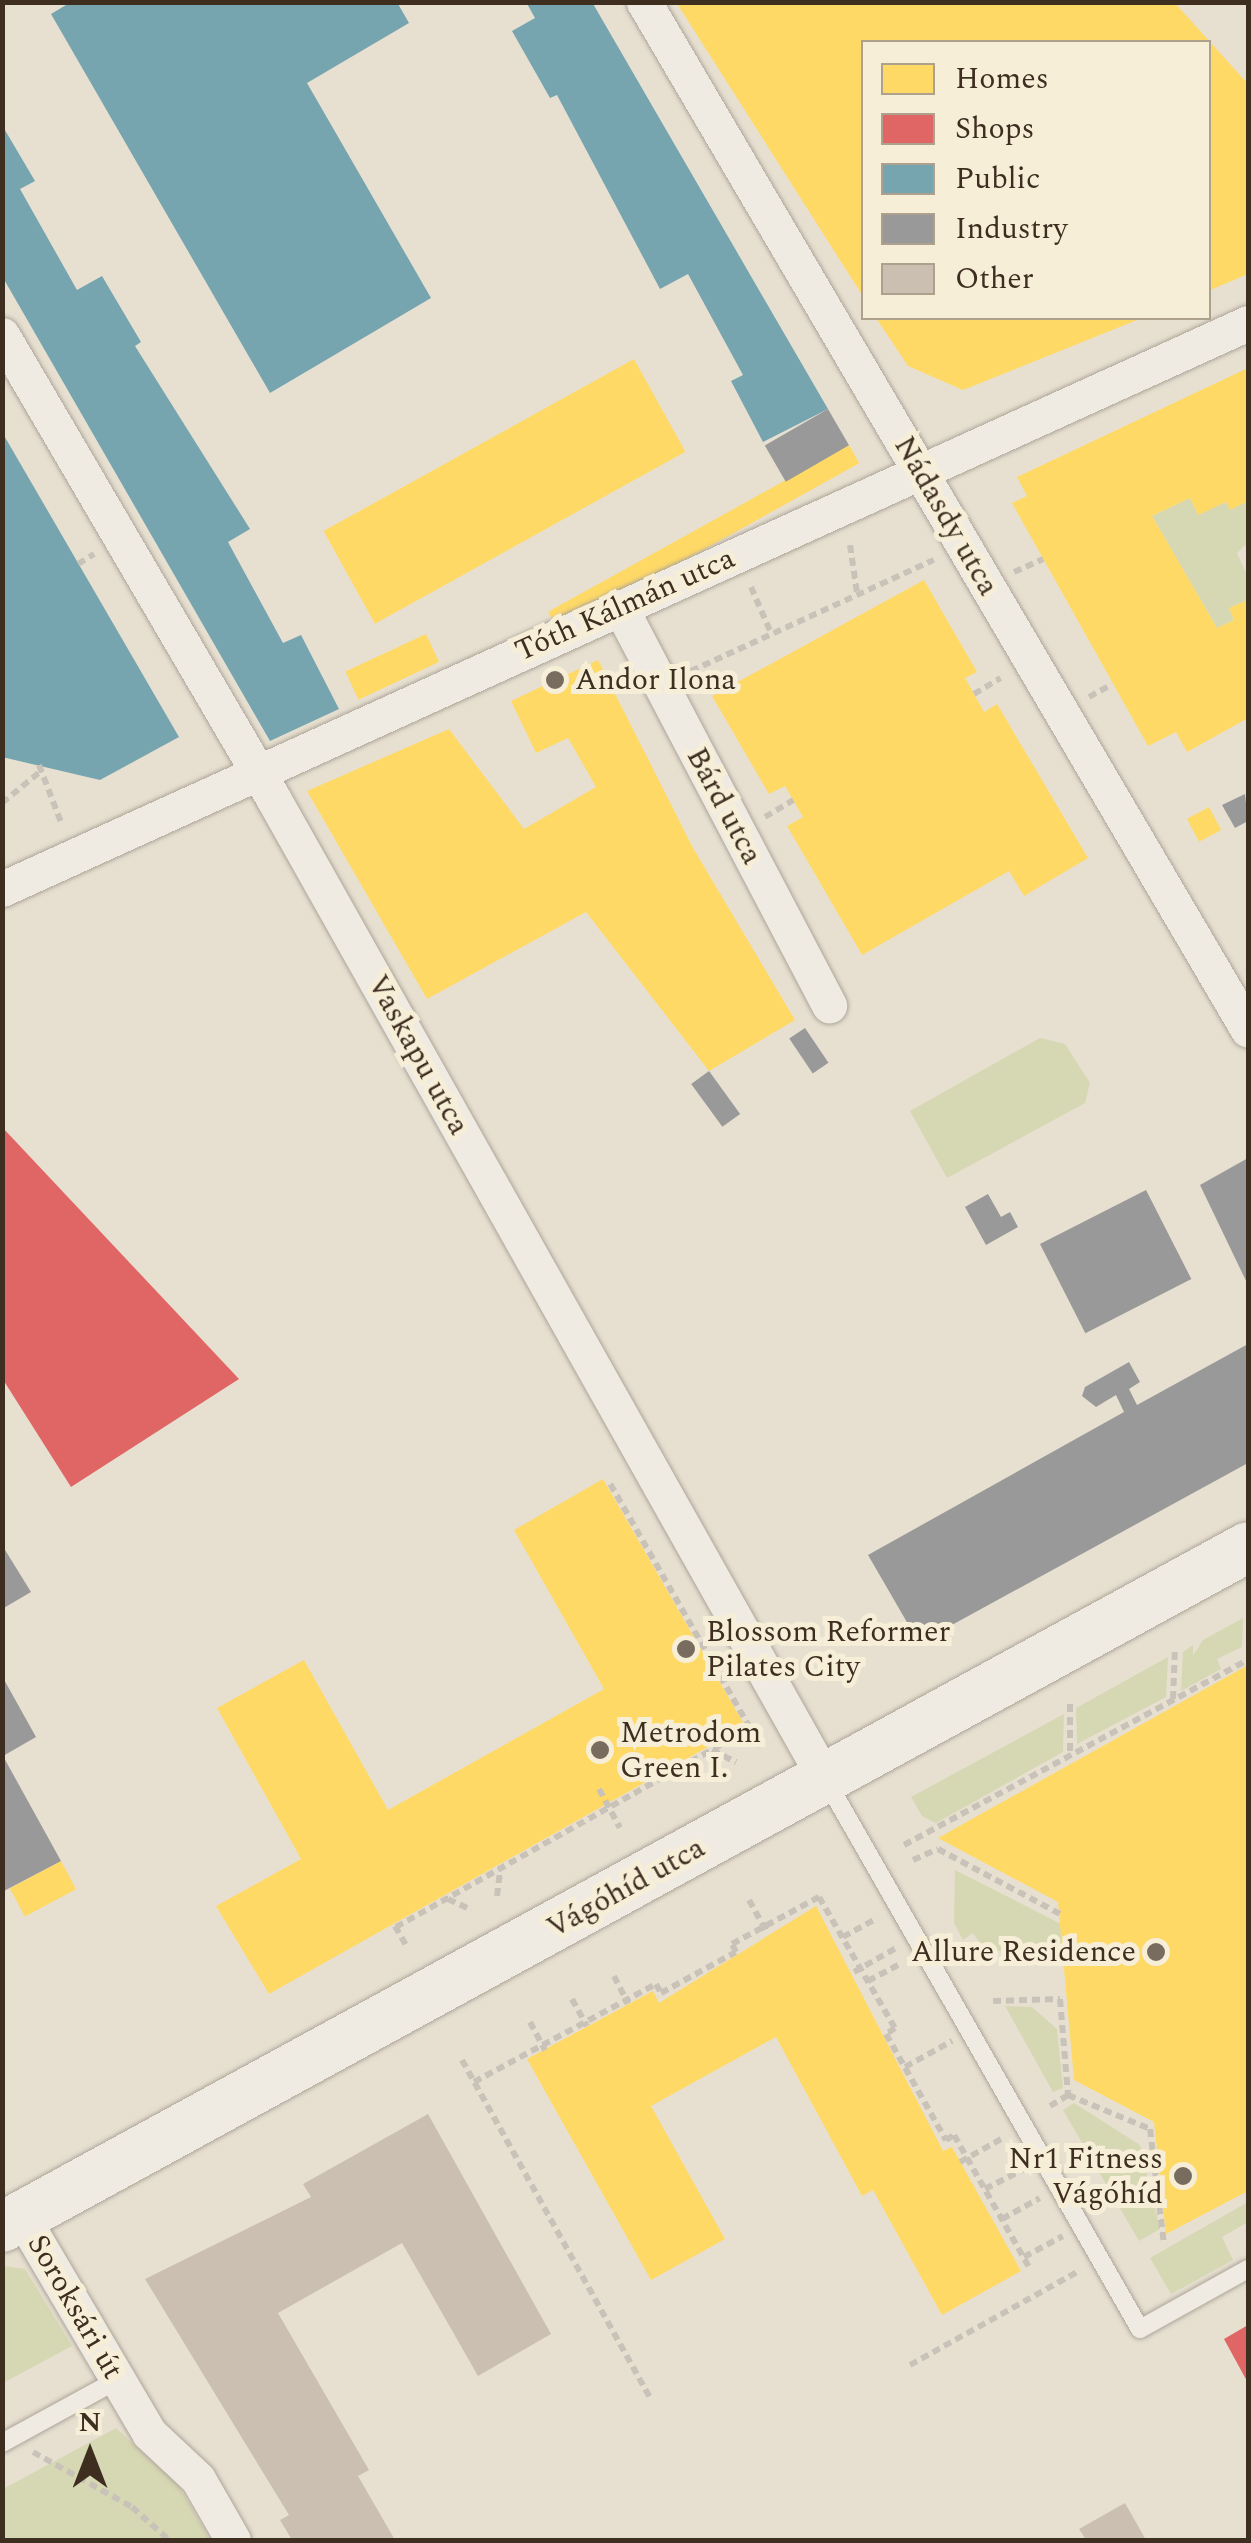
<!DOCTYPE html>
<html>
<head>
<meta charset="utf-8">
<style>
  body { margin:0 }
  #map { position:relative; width:1251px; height:2543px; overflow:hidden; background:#e7e0d1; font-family:Spectral,serif }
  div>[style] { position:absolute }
  .green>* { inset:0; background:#d6d7b3 }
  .homes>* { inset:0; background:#ffd966; transform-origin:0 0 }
  .shops>* { inset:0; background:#e06666 }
  .public>* { inset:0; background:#76a5af }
  .industry>* { inset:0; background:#999; transform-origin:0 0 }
  .building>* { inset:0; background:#cbbfb2 }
  .path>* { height:6px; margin-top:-3px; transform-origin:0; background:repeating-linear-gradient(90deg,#c8c2b9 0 8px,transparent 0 13px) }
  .roads { filter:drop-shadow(0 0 2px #ada599) drop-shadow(0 0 2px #ada599) }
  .lane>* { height:18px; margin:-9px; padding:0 9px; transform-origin:9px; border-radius:9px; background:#efebe3 }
  .street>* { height:35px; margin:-17.5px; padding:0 17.5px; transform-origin:17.5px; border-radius:17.5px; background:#efebe3 }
  .secondary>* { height:50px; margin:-25px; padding:0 25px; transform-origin:25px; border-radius:25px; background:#efebe3 }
  .dots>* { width:28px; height:28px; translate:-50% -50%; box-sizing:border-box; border:5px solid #f7eed8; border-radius:50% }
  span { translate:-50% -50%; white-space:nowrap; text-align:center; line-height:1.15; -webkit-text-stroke:10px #f7eed8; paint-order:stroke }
  .street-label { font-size:30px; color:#3d2e20 }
  .poi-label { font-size:30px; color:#3d2e20 }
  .left { translate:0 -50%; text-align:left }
  .right { translate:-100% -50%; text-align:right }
  .frame { position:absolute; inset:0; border:5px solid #3d2e20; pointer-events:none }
  .legend { position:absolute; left:861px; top:40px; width:350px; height:280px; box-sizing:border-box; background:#f7eed8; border:2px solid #ada18e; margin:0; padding:12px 18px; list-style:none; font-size:30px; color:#3d2e20 }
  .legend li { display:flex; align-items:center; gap:20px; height:50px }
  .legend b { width:50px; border:2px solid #ada18e }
  .north { position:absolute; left:40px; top:2403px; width:100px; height:100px; -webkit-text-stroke:8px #f7eed8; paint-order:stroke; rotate:0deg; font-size:28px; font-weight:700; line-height:40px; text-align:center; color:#3d2e20 }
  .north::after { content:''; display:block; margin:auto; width:35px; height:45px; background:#3d2e20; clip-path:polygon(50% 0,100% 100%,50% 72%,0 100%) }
</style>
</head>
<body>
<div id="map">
  <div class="green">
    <div style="clip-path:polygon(1190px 498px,1198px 514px,1226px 502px,1230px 509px,1248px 501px,1248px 542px,1237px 553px,1248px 577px,1248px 600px,1229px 608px,1234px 620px,1217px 628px,1152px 516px)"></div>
    <div style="clip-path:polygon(1040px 1038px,1065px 1044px,1090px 1083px,1085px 1103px,947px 1178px,910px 1111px)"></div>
    <div style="clip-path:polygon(1243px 1618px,1242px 1647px,1217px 1659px,1221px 1669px,1181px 1691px,1183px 1652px,1193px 1645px,1193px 1656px,1203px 1640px)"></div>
    <div style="clip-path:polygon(1168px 1657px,1166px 1697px,1077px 1744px,1076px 1708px)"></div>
    <div style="clip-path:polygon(1064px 1714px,1063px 1752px,936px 1823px,922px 1816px,911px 1797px)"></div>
    <div style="clip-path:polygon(955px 1870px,1061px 1924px,1063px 1945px,986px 1952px,973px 1933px,963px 1940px,954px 1923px)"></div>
    <div style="clip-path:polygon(1005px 2006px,1032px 2007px,1057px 2029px,1063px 2088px,1053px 2092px)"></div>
    <div style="clip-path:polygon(1074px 2103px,1140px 2145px,1160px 2229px,1139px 2241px,1063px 2110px)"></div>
    <div style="clip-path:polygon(1248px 2202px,1248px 2222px,1222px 2237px,1233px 2260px,1171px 2294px,1150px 2258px)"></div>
    <div style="clip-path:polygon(3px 2266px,25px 2269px,72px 2346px,3px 2383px)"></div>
    <div style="clip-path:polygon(116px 2428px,179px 2486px,210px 2540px,3px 2540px,3px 2489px)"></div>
  </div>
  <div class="homes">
    <div style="clip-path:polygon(676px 2px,1174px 2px,1248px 84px,1248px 274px,1208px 291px,1208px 42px,864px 42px,864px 298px)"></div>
    <div style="clip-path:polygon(876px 318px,1142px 318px,963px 390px,908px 366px)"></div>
    <div style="left:634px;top:359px;width:106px;height:355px;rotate:61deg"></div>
    <div style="clip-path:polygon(1248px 368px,1248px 501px,1230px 510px,1226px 502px,1198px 515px,1190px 498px,1152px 516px,1217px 628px,1234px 620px,1229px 608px,1248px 600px,1248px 718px,1187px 752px,1176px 732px,1148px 746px,1012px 503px,1027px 496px,1017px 477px)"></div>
    <div style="left:849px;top:445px;width:21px;height:344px;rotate:61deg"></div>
    <div style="clip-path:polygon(924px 580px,977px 672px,965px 678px,984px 712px,997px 704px,1088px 858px,1024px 896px,1009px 871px,862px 955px,787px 826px,803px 817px,793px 800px,785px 786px,769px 794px,712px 696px)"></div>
    <div style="left:426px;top:634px;width:31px;height:89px;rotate:65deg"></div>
    <div style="clip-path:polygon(598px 660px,693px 848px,795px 1020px,709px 1071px,586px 912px,427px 999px,307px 791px,449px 729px,524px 829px,596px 787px,568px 738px,536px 753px,511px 701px)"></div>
    <div style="left:1209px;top:807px;width:26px;height:25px;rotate:62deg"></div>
    <div style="clip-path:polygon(603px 1479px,745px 1726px,269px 1994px,216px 1906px,301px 1859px,217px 1708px,304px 1660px,388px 1810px,604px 1689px,514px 1530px)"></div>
    <div style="clip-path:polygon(1248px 1665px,1248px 2191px,1166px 2234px,1154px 2122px,1074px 2080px,1058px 1902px,938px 1838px)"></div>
    <div style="left:61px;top:1861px;width:32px;height:58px;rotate:62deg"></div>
    <div style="clip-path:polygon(816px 1906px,943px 2151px,952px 2147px,1021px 2271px,942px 2315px,873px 2190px,862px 2196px,776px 2037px,651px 2106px,725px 2239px,651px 2280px,527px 2059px,653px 1991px,659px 2003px)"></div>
  </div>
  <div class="shops">
    <div style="clip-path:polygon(2px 1127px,239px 1379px,71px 1487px,2px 1378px)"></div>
    <div style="clip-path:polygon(1248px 2325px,1248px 2383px,1224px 2339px)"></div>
  </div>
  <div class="public">
    <div style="clip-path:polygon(71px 2px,397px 2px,409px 23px,307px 83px,431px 298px,270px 393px,51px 14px)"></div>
    <div style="clip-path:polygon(526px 2px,592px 2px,828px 409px,763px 442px,731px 381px,743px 375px,688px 274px,660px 289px,557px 95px,550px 98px,512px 31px,535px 18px)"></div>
    <div style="clip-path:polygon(2px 125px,35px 181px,20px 189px,77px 290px,102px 276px,141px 342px,135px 346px,250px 529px,228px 542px,283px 643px,301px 635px,339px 709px,270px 741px,2px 276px)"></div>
    <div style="clip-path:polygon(2px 432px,179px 737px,100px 780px,2px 757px)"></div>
  </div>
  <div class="industry">
    <div style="left:828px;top:409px;width:42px;height:73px;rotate:60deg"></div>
    <div style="clip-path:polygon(1245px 794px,1248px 821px,1235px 828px,1222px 805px)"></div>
    <div style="left:805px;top:1028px;width:42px;height:19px;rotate:56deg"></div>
    <div style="left:709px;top:1071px;width:53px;height:22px;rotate:54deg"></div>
    <div style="clip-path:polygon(1248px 1158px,1248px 1285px,1200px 1185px)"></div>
    <div style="left:1146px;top:1190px;width:100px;height:119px;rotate:63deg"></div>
    <div style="clip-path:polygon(988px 1194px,1001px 1217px,1010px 1212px,1018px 1227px,986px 1245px,965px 1207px)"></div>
    <div style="clip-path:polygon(1248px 1344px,1248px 1463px,919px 1643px,868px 1555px,1124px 1412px,1116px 1395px,1096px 1407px,1082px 1396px,1085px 1387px,1129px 1362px,1140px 1382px,1129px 1389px,1137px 1405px)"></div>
    <div style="clip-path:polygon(2px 1545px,31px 1592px,2px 1609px)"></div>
    <div style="clip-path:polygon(2px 1676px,36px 1737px,3px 1756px,61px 1861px,2px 1892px)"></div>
  </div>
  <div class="building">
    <div style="clip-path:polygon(428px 2114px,551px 2334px,478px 2376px,402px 2243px,278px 2313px,369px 2470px,358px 2476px,395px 2540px,292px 2540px,280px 2520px,289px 2515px,145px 2279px,311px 2197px,303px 2184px)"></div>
    <div style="clip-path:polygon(1125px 2503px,1146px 2540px,1086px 2540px,1079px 2529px)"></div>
  </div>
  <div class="path">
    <div style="left:850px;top:545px;width:49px;rotate:81.7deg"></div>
    <div style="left:78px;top:564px;width:19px;rotate:-32deg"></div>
    <div style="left:1014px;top:572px;width:32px;rotate:-24deg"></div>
    <div style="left:751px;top:587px;width:50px;rotate:66.5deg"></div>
    <div style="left:691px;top:671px;width:267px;rotate:-24.6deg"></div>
    <div style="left:974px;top:694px;width:31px;rotate:-31deg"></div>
    <div style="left:1089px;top:697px;width:26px;rotate:-29deg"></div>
    <div style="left:39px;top:765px;width:64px;rotate:69deg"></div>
    <div style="left:2px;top:803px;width:50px;rotate:-39.4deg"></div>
    <div style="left:765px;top:817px;width:33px;rotate:-31deg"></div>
    <div style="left:1173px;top:1699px;width:52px;rotate:-87.8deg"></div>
    <div style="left:1070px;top:1704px;width:52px;rotate:90deg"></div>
    <div style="left:751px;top:1728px;width:23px;rotate:61deg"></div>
    <div style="left:712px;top:1750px;width:27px;rotate:27deg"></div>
    <div style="left:599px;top:1789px;width:44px;rotate:61.7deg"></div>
    <div style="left:904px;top:1845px;width:391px;rotate:-28.3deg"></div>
    <div style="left:913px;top:1860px;width:27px;rotate:-24deg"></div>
    <div style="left:938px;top:1849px;width:138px;rotate:28deg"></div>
    <div style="left:497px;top:1896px;width:26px;rotate:-83deg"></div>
    <div style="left:448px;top:1899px;width:26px;rotate:25deg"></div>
    <div style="left:749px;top:1900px;width:38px;rotate:61deg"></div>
    <div style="left:395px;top:1926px;width:24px;rotate:60deg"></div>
    <div style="left:396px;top:1927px;width:406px;rotate:-29.3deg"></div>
    <div style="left:750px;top:1728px;width:284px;rotate:-119.8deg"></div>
    <div style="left:843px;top:1937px;width:39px;rotate:-29deg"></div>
    <div style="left:854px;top:1972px;width:48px;rotate:-29.7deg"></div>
    <div style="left:614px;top:1976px;width:31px;rotate:63deg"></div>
    <div style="left:868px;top:1981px;width:38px;rotate:-28deg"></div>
    <div style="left:572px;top:1999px;width:31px;rotate:61deg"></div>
    <div style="left:993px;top:2001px;width:67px;rotate:-1.7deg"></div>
    <div style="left:1060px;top:1999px;width:96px;rotate:85.2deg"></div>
    <div style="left:530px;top:2022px;width:32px;rotate:62deg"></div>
    <div style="left:462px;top:2060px;width:388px;rotate:60.9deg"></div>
    <div style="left:905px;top:2067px;width:54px;rotate:-29deg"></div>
    <div style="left:474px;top:2082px;width:207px;rotate:-28.3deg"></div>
    <div style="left:656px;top:1984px;width:10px;rotate:61deg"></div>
    <div style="left:661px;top:1993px;width:85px;rotate:-28.7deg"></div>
    <div style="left:736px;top:1952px;width:9px;rotate:-117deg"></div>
    <div style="left:732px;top:1944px;width:99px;rotate:-28.4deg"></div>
    <div style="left:819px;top:1897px;width:151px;rotate:59.9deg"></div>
    <div style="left:895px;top:2028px;width:11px;rotate:146deg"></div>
    <div style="left:886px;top:2034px;width:122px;rotate:60.5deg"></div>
    <div style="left:946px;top:2140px;width:9px;rotate:-32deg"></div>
    <div style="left:954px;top:2135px;width:152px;rotate:60.4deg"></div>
    <div style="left:1050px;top:2106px;width:21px;rotate:-31deg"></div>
    <div style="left:1068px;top:2095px;width:89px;rotate:22.5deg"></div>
    <div style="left:1150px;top:2129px;width:116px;rotate:83.1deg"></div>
    <div style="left:960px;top:2162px;width:49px;rotate:-29.2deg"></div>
    <div style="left:985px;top:2189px;width:44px;rotate:-27.1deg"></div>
    <div style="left:1002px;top:2219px;width:43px;rotate:-28.9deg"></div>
    <div style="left:1024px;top:2257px;width:44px;rotate:-28.3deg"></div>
    <div style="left:910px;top:2365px;width:193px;rotate:-29.1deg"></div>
    <div style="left:33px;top:2452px;width:113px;rotate:29.1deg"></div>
    <div style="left:132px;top:2507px;width:50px;rotate:41.7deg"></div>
  </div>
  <div class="roads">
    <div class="lane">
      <div style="left:827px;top:1782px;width:630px;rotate:60.22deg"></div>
      <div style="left:1140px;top:2329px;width:124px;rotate:-29.1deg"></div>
      <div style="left:2px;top:2443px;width:131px;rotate:-28.7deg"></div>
    </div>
    <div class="street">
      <div style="left:644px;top:2px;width:1192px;rotate:59.56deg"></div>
      <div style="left:2px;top:335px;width:536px;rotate:59.66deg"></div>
      <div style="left:273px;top:798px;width:1126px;rotate:60.63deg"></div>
      <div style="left:620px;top:607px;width:450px;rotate:62.3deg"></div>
      <div style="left:2px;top:889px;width:1369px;rotate:-24.43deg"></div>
      <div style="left:22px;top:2217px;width:251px;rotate:59.5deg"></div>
      <div style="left:149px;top:2433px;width:67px;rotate:43.2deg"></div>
      <div style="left:198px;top:2479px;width:70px;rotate:60.2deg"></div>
    </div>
    <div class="secondary">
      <div style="left:2px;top:2227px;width:1419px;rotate:-28.62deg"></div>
    </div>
  </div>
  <div class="dots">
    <div style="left:555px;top:680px;background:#786c5e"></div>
    <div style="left:686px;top:1649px;background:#786c5e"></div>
    <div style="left:600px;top:1750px;background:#786c5e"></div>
    <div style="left:1156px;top:1952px;background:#786c5e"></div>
    <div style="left:1183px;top:2176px;background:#786c5e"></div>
  </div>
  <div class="street-label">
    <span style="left:946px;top:516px;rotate:60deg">Nádasdy utca</span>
    <span style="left:625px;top:605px;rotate:-24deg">Tóth Kálmán utca</span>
    <span style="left:724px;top:806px;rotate:62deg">Bárd utca</span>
    <span style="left:418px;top:1055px;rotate:61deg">Vaskapu utca</span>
    <span style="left:626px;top:1888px;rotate:-29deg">Vágóhíd utca</span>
    <span style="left:75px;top:2307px;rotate:60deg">Soroksári út</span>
  </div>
  <div class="poi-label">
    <span class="left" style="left:575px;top:680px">Andor Ilona</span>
    <span class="left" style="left:706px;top:1649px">Blossom Reformer<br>Pilates City</span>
    <span class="left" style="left:620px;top:1750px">Metrodom<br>Green I.</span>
    <span class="right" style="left:1136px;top:1952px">Allure Residence</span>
    <span class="right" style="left:1163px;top:2176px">Nr1 Fitness<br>Vágóhíd</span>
  </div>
  <div class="frame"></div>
  <ul class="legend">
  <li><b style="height:28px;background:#ffd966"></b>Homes</li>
  <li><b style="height:28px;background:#e06666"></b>Shops</li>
  <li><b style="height:28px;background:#76a5af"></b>Public</li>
  <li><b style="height:28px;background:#999"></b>Industry</li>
  <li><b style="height:28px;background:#cbbfb2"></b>Other</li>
  </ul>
  <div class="north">N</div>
</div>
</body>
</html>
